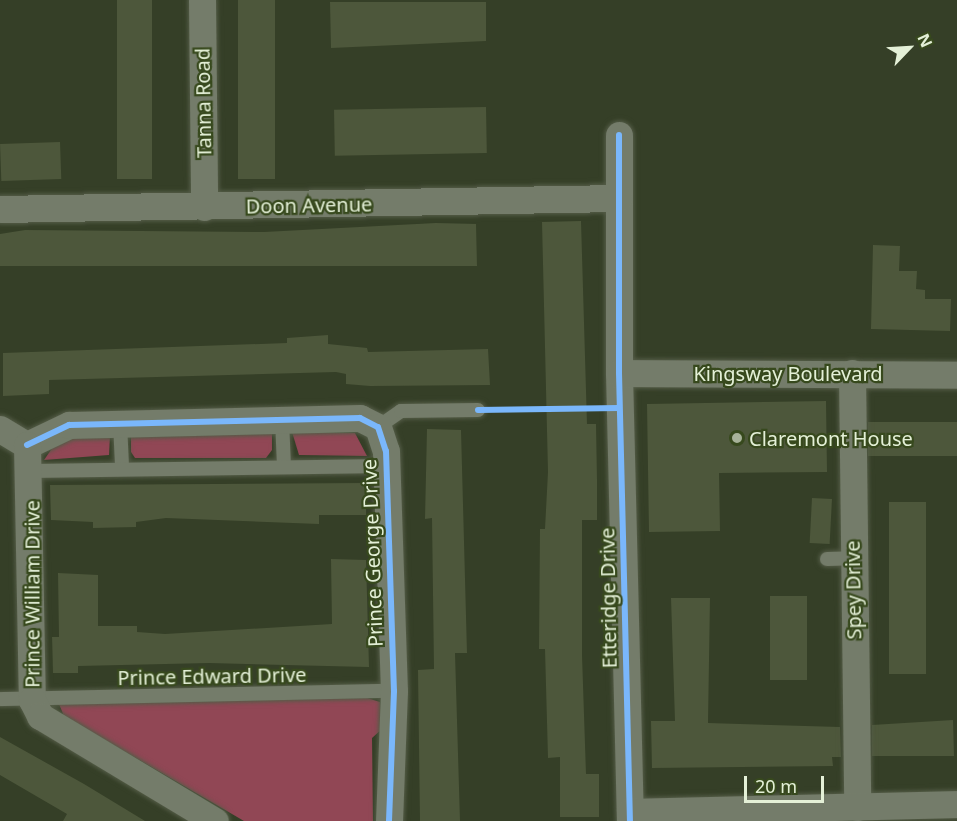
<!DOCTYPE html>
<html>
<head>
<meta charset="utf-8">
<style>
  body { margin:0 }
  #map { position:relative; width:957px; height:821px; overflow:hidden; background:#353f27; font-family:"Noto Sans",sans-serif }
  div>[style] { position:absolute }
  .green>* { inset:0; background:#914755 }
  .building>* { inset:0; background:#4d573b; transform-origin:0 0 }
  .roads { filter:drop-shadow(0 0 2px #545c47) drop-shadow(0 0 2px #545c47) }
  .lane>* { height:14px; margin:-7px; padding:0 7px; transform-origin:7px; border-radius:7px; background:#747c6a }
  .street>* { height:27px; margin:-13.5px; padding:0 13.5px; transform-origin:13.5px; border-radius:13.5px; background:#747c6a }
  .cycleway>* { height:6px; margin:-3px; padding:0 3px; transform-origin:3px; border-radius:3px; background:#7ab7fb }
  .dots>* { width:16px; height:16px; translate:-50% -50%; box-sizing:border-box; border:3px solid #37491d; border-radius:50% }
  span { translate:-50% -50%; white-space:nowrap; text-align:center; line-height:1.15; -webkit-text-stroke:4.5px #37491d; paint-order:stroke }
  .street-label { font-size:20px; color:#e4f0d7 }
  .poi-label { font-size:20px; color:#e4f0d7 }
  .left { translate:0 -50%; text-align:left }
  .north { position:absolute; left:879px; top:18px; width:60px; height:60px; -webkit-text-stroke:4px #37491d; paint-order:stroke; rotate:65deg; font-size:16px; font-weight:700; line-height:24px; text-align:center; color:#e4f0d7 }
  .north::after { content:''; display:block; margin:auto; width:21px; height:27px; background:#e4f0d7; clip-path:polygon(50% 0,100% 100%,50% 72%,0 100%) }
  .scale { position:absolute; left:744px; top:776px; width:80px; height:27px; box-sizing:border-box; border:3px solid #e4f0d7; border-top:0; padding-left:8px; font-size:18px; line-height:21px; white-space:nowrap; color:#e4f0d7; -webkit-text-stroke:4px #37491d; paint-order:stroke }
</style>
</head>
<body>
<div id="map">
  <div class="green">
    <div style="clip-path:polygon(292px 432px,355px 433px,367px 456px,299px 455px)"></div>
    <div style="clip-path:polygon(272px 433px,272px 450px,266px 458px,135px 458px,131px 452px,131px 436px)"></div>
    <div style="clip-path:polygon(75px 435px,110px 436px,109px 455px,44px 460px,57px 441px)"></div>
    <div style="clip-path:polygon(367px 698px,380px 702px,382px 729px,372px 738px,373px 821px,244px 821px,64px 716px,59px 704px)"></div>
  </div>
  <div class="building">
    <div style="left:117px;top:0;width:35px;height:179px"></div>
    <div style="left:238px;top:0;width:37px;height:179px"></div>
    <div style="clip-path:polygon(330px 2px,486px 2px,486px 41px,331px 48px)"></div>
    <div style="left:486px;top:107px;width:46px;height:152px;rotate:89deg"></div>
    <div style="left:60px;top:142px;width:37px;height:60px;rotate:88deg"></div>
    <div style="clip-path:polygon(581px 221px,587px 424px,596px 424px,597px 481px,597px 520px,582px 520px,582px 655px,586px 774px,599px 774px,599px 817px,560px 817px,560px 757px,548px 758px,545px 649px,539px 649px,540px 529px,545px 529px,548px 472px,542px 222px)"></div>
    <div style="clip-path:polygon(436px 223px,476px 224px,477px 266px,0 266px,0 234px,25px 230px,264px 232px)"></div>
    <div style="clip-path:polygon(873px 245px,900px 246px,899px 271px,917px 271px,916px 289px,925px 290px,925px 299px,951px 299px,950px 331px,871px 329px)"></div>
    <div style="clip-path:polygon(328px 335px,328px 344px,367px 348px,368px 352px,488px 349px,490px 385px,370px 386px,346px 384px,346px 374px,336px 372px,49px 380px,49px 394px,3px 396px,3px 353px,287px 343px,287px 338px)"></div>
    <div style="clip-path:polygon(826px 401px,827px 472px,719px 473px,720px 531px,649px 532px,647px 404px)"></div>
    <div style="left:868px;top:422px;width:89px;height:34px"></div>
    <div style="clip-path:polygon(427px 429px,461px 430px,467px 653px,455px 653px,460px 821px,420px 821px,418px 670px,434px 669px,432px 518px,425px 519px)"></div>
    <div style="clip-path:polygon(366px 483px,366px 515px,319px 515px,319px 524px,166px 518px,136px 522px,136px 527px,93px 528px,93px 522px,51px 520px,50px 485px)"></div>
    <div style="left:812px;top:498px;width:20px;height:45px;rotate:3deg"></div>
    <div style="left:889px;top:502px;width:37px;height:172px"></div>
    <div style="clip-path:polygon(331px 559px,366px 560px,369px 667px,209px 663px,78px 666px,78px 673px,53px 673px,52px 637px,59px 637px,58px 573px,98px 575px,98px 626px,137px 626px,137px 632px,165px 634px,332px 624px)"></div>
    <div style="left:770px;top:596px;width:37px;height:84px"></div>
    <div style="clip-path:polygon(671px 598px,710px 598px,708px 723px,840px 727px,841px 757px,832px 757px,833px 766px,652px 768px,651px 721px,675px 721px)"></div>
    <div style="clip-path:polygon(953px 720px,954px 756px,872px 756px,872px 725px)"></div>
    <div style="clip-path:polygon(0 737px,84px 784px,145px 821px,63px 821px,67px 814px,0 775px)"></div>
  </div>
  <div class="roads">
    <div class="lane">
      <div style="left:282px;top:420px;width:46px;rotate:87.5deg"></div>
      <div style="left:120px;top:423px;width:43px;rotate:87.3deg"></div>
      <div style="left:378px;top:427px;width:28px;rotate:-35deg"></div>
      <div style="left:401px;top:411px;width:77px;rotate:-0.7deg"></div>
      <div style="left:31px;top:471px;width:355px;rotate:-0.8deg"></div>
      <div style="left:827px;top:559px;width:25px;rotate:-2deg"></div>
      <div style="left:0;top:699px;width:394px;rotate:-1.2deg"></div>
    </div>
    <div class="street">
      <div style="left:202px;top:0;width:207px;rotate:89.4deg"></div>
      <div style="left:619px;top:135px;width:238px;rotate:90deg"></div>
      <div style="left:619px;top:373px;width:448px;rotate:88.6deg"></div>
      <div style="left:0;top:209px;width:619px;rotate:-1.02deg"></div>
      <div style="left:619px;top:373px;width:338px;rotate:0.3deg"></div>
      <div style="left:852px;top:373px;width:434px;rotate:89.3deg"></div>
      <div style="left:0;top:429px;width:31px;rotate:31deg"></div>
      <div style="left:27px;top:445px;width:47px;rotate:-25.5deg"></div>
      <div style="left:69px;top:425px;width:291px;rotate:-1.4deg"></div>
      <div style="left:360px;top:418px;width:20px;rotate:27deg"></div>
      <div style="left:378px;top:427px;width:25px;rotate:72deg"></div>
      <div style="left:386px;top:451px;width:240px;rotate:88.1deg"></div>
      <div style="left:394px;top:691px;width:130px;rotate:92.2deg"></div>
      <div style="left:27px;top:445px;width:255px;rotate:88.9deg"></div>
      <div style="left:32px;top:700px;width:18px;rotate:63deg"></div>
      <div style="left:40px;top:716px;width:204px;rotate:31deg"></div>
      <div style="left:630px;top:812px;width:327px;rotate:-1.4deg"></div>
    </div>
  </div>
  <div class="cycleway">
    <div style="left:619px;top:135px;width:238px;rotate:90deg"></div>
    <div style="left:619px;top:373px;width:448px;rotate:88.6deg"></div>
    <div style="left:478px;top:410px;width:141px;rotate:-0.8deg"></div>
    <div style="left:27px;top:445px;width:47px;rotate:-25.5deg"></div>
    <div style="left:69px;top:425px;width:291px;rotate:-1.4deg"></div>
    <div style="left:360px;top:418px;width:20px;rotate:27deg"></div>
    <div style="left:378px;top:427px;width:25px;rotate:72deg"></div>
    <div style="left:386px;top:451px;width:240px;rotate:88.1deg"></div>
    <div style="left:394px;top:691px;width:130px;rotate:92.2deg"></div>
  </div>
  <div class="dots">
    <div style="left:737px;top:438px;background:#a7b299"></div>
  </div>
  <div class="street-label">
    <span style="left:203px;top:103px;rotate:-91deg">Tanna Road</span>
    <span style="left:309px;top:205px;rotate:-1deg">Doon Avenue</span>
    <span style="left:788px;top:373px">Kingsway Boulevard</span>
    <span style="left:372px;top:553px;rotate:-92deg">Prince George Drive</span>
    <span style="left:853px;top:590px;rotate:-91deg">Spey Drive</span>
    <span style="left:32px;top:594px;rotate:-90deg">Prince William Drive</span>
    <span style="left:608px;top:598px;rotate:-91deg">Etteridge Drive</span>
    <span style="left:212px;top:676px;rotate:-1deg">Prince Edward Drive</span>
  </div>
  <div class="poi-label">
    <span class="left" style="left:749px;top:438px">Claremont House</span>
  </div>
  <div class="north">N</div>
  <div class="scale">20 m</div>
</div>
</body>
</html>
